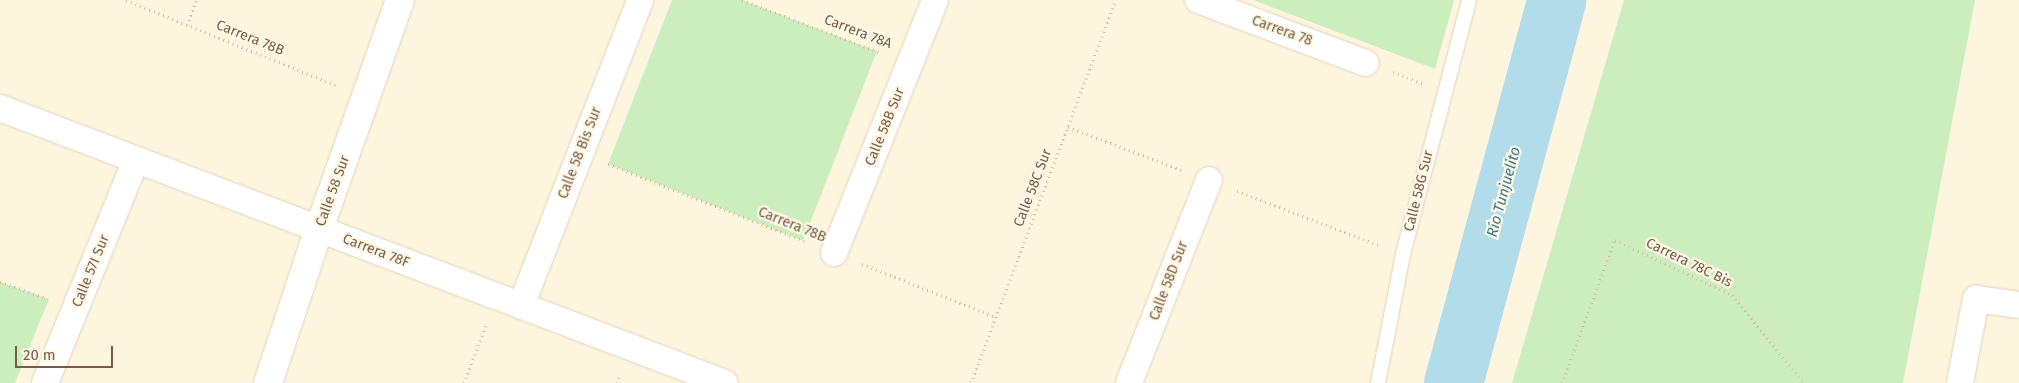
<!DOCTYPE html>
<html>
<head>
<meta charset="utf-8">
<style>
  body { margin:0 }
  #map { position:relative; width:2019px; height:383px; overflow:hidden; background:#fef5df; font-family:"Fira Sans",sans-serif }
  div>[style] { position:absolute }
  .green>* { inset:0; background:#ccedbd }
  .river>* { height:59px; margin:-29.5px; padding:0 29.5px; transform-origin:29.5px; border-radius:29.5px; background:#b2dce9 }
  .path>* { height:3px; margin-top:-1.5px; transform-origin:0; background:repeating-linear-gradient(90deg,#dab898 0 1px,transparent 0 5px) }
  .roads { filter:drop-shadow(0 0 1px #e3d1ba) drop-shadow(0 0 1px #e3d1ba) }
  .lane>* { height:14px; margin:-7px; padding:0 7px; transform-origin:7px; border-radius:7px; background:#fff }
  .street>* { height:26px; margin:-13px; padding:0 13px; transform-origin:13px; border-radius:13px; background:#fff }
  .secondary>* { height:28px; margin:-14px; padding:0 14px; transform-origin:14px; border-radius:14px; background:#fff }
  span { translate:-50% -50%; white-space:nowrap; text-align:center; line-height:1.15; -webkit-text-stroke:4.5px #fff8e7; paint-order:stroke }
  .street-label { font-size:14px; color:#775b45 }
  .water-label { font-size:15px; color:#3c778c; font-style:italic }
  .scale { position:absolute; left:15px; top:346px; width:98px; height:22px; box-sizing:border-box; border:2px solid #775b45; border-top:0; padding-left:6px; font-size:15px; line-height:18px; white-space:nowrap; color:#775b45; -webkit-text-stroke:4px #fff8e7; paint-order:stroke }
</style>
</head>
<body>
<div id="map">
  <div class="green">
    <div style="clip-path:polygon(672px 0,742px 0,877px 51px,803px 241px,608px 164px)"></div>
    <div style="clip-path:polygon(1253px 0,1454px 0,1435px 69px)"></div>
    <div style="clip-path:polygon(1624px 0,1975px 0,1903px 383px,1512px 383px)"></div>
    <div style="clip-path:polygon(0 282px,49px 299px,15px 383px,0 383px)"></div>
  </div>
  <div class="river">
    <div style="left:1453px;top:383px;width:397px;rotate:-74.9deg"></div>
  </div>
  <div class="path">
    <div style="left:126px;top:0;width:229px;rotate:22.1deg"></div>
    <div style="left:742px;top:0;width:149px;rotate:20.9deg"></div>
    <div style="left:187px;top:25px;width:27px;rotate:-68deg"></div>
    <div style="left:1393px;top:72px;width:31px;rotate:21deg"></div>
    <div style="left:1068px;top:127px;width:122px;rotate:20.7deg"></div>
    <div style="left:608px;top:164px;width:214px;rotate:21.4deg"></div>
    <div style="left:1237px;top:191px;width:154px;rotate:20.9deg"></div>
    <div style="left:862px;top:264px;width:144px;rotate:21.6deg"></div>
    <div style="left:0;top:282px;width:50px;rotate:18.8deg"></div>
    <div style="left:464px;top:383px;width:62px;rotate:-69.2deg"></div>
    <div style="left:617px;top:383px;width:7px;rotate:-74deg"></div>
    <div style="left:971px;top:383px;width:410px;rotate:-69.3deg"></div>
    <div style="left:1562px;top:383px;width:153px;rotate:-69.7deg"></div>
    <div style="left:1615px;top:240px;width:129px;rotate:25.2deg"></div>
    <div style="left:1732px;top:295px;width:114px;rotate:50.7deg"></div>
  </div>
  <div class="roads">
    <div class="lane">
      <div style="left:1378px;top:383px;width:131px;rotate:-79deg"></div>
      <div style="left:1403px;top:254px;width:262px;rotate:-75.4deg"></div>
    </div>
    <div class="street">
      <div style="left:1198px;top:0;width:179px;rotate:20.6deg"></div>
      <div style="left:0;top:108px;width:775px;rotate:20.77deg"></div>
      <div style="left:834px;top:253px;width:272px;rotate:-68.2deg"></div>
      <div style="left:521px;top:306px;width:328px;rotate:-68.7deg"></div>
      <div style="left:45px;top:383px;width:241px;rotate:-67.8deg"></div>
      <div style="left:1129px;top:383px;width:218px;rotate:-68.5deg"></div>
      <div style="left:1960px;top:383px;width:86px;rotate:-79.2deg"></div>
      <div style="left:1976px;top:299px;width:43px;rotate:7.9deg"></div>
    </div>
    <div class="secondary">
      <div style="left:268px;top:383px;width:162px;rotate:-71.7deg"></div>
      <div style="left:319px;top:229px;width:243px;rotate:-70.5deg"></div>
    </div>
  </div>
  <div class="street-label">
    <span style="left:1282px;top:31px;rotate:20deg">Carrera 78</span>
    <span style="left:858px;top:32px;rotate:21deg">Carrera 78A</span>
    <span style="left:250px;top:38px;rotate:22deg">Carrera 78B</span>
    <span style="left:885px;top:127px;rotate:-68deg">Calle 58B Sur</span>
    <span style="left:580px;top:153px;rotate:-69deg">Calle 58 Bis Sur</span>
    <span style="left:1033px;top:188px;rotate:-69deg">Calle 58C Sur</span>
    <span style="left:333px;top:191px;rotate:-70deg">Calle 58 Sur</span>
    <span style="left:1419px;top:191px;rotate:-76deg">Calle 58G Sur</span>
    <span style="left:792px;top:225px;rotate:22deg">Carrera 78B</span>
    <span style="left:376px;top:251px;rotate:21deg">Carrera 78F</span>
    <span style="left:1689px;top:263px;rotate:26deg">Carrera 78C Bis</span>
    <span style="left:91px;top:271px;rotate:-68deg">Calle 57I Sur</span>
    <span style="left:1169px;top:281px;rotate:-69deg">Calle 58D Sur</span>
  </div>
  <div class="water-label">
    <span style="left:1504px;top:192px;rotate:-75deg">Río Tunjuelito</span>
  </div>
  <div class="scale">20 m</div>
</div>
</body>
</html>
